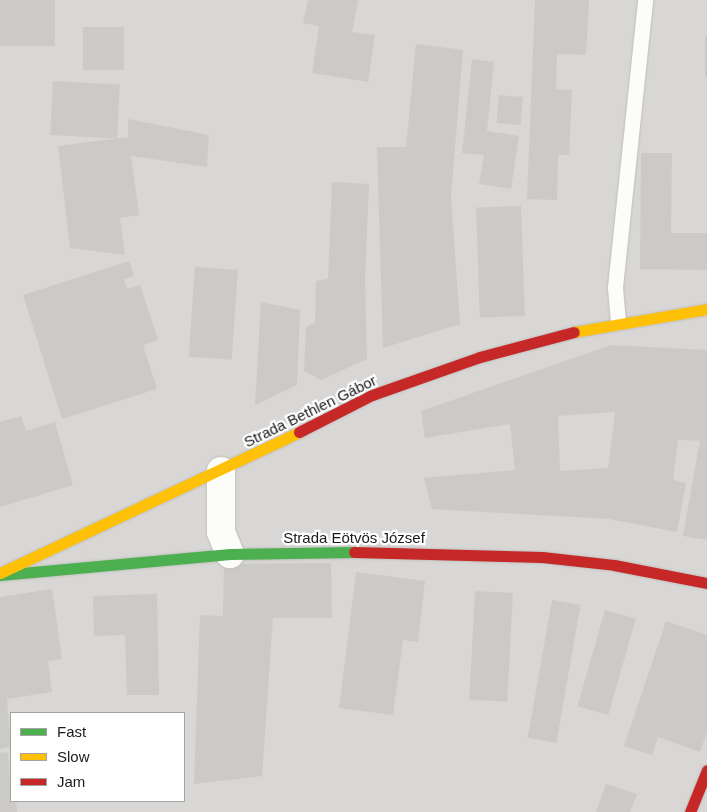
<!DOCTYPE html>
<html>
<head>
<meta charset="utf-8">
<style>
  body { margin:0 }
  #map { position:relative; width:707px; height:812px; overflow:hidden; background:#e9e8e4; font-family:Helvetica,sans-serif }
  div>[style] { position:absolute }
  .residential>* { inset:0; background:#d8d7d5 }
  .building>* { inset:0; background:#cccac7; transform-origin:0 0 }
  .roads { filter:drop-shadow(0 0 1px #c0c0be) drop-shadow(0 0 1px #c0c0be) }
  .lane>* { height:15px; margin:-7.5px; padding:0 7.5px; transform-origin:7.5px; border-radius:7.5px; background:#fcfcfb }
  .street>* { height:28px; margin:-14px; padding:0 14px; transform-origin:14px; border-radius:14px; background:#fcfcfb }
  .fast>* { height:11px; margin:-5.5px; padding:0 5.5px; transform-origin:5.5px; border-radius:5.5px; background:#4caf50 }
  .slow>* { height:11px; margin:-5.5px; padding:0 5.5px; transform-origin:5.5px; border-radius:5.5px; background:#ffc107 }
  .jam>* { height:11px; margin:-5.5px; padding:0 5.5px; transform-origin:5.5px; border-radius:5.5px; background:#c62828 }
  span { translate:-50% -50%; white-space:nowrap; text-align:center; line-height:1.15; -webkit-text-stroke:4.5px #fff; paint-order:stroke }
  .street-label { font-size:15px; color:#1b1b1b }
  .legend { position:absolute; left:10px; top:712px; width:175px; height:90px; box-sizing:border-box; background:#fff; border:1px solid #a4a4a4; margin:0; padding:6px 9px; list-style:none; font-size:15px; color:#1b1b1b }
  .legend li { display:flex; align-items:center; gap:10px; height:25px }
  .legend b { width:25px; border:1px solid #a4a4a4 }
</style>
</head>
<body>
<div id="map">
  <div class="residential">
    <div style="clip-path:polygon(evenodd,0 0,707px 0,707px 812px,0 812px,0 0,11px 713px,184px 713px,184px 801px,11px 801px,11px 713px)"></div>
  </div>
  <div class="building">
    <div style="left:0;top:0;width:55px;height:46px"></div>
    <div style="clip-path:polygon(308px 0,358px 0,352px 32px,375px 35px,368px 82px,312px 73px,319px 26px,303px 23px)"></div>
    <div style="clip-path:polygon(535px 0,589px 0,586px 55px,557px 54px,556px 89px,572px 90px,569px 155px,558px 155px,557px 200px,527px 199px)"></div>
    <div style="left:83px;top:27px;width:41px;height:43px"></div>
    <div style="left:705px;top:36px;width:2px;height:41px"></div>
    <div style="clip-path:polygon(416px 44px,463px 50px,451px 196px,460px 324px,383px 348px,377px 147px,406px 147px)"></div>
    <div style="clip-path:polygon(472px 59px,494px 62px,487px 131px,519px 136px,511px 189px,479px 184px,484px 155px,462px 153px)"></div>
    <div style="left:53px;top:81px;width:67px;height:54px;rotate:3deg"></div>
    <div style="left:499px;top:95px;width:24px;height:28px;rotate:5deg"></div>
    <div style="clip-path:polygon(128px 119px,209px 135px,207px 167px,131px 156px,139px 215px,120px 218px,125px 255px,70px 248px,58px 146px,128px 137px)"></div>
    <div style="clip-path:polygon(641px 153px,672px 153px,671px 233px,707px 233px,707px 270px,640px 269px)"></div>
    <div style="clip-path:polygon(332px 182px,369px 184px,365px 281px,367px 359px,321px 380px,304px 371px,306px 327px,315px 323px,316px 281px,328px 279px)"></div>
    <div style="left:521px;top:206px;width:110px;height:45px;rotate:88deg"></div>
    <div style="clip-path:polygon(129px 261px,134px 276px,124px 279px,127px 289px,140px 285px,158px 340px,143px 345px,157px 389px,62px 419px,23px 295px)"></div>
    <div style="left:195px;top:267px;width:43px;height:90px;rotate:4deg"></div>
    <div style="clip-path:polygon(261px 302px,300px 310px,297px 385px,255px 405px)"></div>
    <div style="clip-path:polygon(evenodd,611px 345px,707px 350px,707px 441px,678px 440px,673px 480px,686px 483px,677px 532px,609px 519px,432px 509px,424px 478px,515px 470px,510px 424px,425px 438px,421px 411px,611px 345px,615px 412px,608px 468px,560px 471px,558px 416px,615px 412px)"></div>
    <div style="clip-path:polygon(21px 416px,26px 431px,55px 422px,73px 485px,0 507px,0 422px)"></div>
    <div style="clip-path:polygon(700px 440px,707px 442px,707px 540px,683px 536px)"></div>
    <div style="clip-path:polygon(331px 563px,332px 618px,273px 618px,262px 776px,194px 784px,200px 615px,223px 616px,224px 564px)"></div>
    <div style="clip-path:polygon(356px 572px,425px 581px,418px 642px,403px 640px,393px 715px,339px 708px)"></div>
    <div style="clip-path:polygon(52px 589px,62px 659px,48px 661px,52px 692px,7px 699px,11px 747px,0 749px,0 597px)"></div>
    <div style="left:475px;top:591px;width:38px;height:109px;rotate:3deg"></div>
    <div style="clip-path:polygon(157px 594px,159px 695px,127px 695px,125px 635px,94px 636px,93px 596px)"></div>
    <div style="left:552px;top:600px;width:29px;height:140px;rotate:10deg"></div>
    <div style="left:605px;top:610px;width:32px;height:100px;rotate:16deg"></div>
    <div style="clip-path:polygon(666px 621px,707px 635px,707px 732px,700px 752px,658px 737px,652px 755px,624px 746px)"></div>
    <div style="clip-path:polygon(8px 752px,11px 801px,16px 801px,17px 812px,0 812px,0 753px)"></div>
    <div style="clip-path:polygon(606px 784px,637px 794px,630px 812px,596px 812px)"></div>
  </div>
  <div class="roads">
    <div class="lane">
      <div style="left:618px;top:322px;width:35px;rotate:-95deg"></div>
      <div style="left:615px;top:287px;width:289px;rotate:-84deg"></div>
    </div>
    <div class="street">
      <div style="left:221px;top:471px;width:61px;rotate:90deg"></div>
      <div style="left:221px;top:532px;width:24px;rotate:68deg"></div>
    </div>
    <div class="fast">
      <div style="left:0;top:575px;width:231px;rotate:-5.2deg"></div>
      <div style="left:230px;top:554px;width:124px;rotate:-0.9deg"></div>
    </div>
    <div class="slow">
      <div style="left:574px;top:332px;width:135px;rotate:-9.8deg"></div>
      <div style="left:0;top:573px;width:331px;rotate:-25.2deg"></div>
    </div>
    <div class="jam">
      <div style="left:299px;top:432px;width:82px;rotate:-26.9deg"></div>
      <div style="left:372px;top:395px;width:114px;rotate:-19.4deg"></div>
      <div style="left:480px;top:357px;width:97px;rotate:-14.9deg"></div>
      <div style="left:354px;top:552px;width:188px;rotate:1.5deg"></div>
      <div style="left:542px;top:557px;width:72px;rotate:6.3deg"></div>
      <div style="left:614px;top:565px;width:95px;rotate:11deg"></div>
      <div style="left:690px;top:812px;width:45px;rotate:-68deg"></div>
    </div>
  </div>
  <div class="street-label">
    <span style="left:310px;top:411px;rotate:-26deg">Strada Bethlen Gábor</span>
    <span style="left:354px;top:538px">Strada Eötvös József</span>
  </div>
  <ul class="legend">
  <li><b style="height:6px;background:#4caf50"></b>Fast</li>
  <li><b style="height:6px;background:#ffc107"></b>Slow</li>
  <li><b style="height:6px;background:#c62828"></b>Jam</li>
  </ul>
</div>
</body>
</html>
